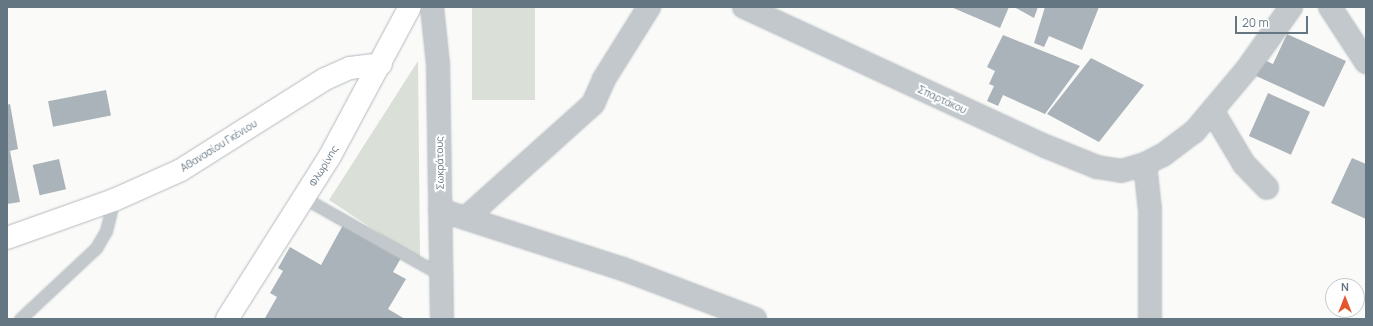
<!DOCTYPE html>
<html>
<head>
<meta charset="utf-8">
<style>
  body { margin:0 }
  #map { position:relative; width:1373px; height:326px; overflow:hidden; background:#fafaf8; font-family:Manrope,sans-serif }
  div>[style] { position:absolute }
  .green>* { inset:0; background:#dadfd7; transform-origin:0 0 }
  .building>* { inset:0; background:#aab3b9; transform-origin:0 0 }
  .roads { filter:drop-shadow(0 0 1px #b3babf) drop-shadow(0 0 1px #b3babf) }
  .lane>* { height:11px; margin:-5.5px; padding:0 5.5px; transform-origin:5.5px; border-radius:5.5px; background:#c3c8cc }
  .street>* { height:22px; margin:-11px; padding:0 11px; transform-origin:11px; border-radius:11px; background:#c3c8cc }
  .secondary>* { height:22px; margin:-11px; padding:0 11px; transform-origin:11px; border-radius:11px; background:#fff }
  span { translate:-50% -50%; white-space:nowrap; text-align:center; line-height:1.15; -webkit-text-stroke:4px #fff; paint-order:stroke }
  .street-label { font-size:10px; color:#657683 }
  .frame { position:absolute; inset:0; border:8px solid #657683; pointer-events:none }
  .north { position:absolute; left:1325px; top:278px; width:40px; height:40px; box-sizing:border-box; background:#fff; border:1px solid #c1c8cd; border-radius:50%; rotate:0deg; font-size:11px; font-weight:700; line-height:16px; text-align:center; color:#657683 }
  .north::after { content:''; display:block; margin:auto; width:14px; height:18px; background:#e4572e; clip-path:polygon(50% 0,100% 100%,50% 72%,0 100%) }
  .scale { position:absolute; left:1235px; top:16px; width:73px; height:18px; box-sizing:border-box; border:2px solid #657683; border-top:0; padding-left:5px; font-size:12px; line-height:14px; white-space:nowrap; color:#657683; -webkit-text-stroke:3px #fff; paint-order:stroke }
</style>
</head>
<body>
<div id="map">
  <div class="green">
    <div style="left:472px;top:7px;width:63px;height:93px"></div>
    <div style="clip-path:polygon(418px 61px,420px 260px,329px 200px)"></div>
  </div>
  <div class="building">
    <div style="clip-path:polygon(951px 7px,1009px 7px,1000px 28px)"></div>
    <div style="clip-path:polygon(1014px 7px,1038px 7px,1034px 18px)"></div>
    <div style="clip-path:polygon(1045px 7px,1099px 7px,1082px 50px,1049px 36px,1044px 47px,1034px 43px)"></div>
    <div style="clip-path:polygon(1287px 34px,1346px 61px,1324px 107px,1254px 75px,1262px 59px,1273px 64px)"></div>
    <div style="clip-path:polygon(1003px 35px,1080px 66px,1045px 114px,1003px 95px,998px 106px,987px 101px,994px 86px,989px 84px,995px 71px,987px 67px)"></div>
    <div style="clip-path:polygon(1091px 58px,1144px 85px,1099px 142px,1047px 114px)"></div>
    <div style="left:106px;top:90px;width:26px;height:59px;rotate:79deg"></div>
    <div style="left:1268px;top:93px;width:46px;height:47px;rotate:24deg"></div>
    <div style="clip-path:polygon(10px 104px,18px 149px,10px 151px,20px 202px,7px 204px,7px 105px)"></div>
    <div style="clip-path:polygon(1352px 158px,1366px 164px,1366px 219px,1331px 203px)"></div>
    <div style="left:59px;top:159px;width:31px;height:27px;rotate:77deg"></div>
    <div style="clip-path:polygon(343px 225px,401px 258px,393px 272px,406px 279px,388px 309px,405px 319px,265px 318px,277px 297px,270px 293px,283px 271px,278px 268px,290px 247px,321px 265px)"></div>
  </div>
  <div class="roads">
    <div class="lane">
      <div style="left:304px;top:198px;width:157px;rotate:29.3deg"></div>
      <div style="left:20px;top:319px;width:104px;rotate:-43.1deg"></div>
      <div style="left:96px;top:248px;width:20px;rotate:-60deg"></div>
      <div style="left:106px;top:231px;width:32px;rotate:-76deg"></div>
    </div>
    <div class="street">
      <div style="left:432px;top:7px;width:57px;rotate:84deg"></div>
      <div style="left:438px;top:64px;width:255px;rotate:89.1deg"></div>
      <div style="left:744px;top:7px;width:332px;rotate:24.8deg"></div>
      <div style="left:1045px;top:146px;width:56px;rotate:22deg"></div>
      <div style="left:1097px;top:167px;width:24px;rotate:9deg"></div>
      <div style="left:1121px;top:171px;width:25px;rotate:-16deg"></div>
      <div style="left:1145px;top:164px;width:20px;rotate:-27deg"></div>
      <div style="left:1163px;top:155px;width:39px;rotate:-37deg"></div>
      <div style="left:1194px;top:132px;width:82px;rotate:-49.9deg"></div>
      <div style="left:1247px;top:69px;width:76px;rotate:-54.6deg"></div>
      <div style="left:1330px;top:7px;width:66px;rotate:56.8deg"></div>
      <div style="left:1213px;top:112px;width:61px;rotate:59.2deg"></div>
      <div style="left:1244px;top:164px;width:33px;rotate:46deg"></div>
      <div style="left:1145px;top:164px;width:46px;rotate:83.8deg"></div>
      <div style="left:1150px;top:210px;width:109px;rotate:90deg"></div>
      <div style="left:440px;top:210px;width:192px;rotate:17.9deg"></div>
      <div style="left:623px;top:269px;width:141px;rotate:20.7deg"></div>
      <div style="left:467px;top:217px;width:169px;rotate:-41.9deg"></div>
      <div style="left:593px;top:104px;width:27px;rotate:-66deg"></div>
      <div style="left:604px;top:79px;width:85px;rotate:-58deg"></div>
    </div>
    <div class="secondary">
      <div style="left:7px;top:238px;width:114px;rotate:-19.6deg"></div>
      <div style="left:114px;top:200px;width:73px;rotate:-24.1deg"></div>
      <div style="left:181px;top:170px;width:170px;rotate:-32.3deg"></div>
      <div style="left:325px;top:79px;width:27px;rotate:-24deg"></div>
      <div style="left:350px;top:68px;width:31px;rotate:-7deg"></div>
      <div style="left:227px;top:319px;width:193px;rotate:-57.7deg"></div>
      <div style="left:330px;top:156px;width:169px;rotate:-61.8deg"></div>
    </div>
  </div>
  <div class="street-label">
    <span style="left:942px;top:100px;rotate:25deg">Σπαρτάκου</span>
    <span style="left:219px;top:146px;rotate:-32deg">Αθανασίου Γκένιου</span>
    <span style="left:440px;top:163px;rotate:-91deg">Σωκράτους</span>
    <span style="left:324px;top:166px;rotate:-59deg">Φλωρίνης</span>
  </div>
  <div class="frame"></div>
  <div class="north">N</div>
  <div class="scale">20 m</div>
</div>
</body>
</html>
